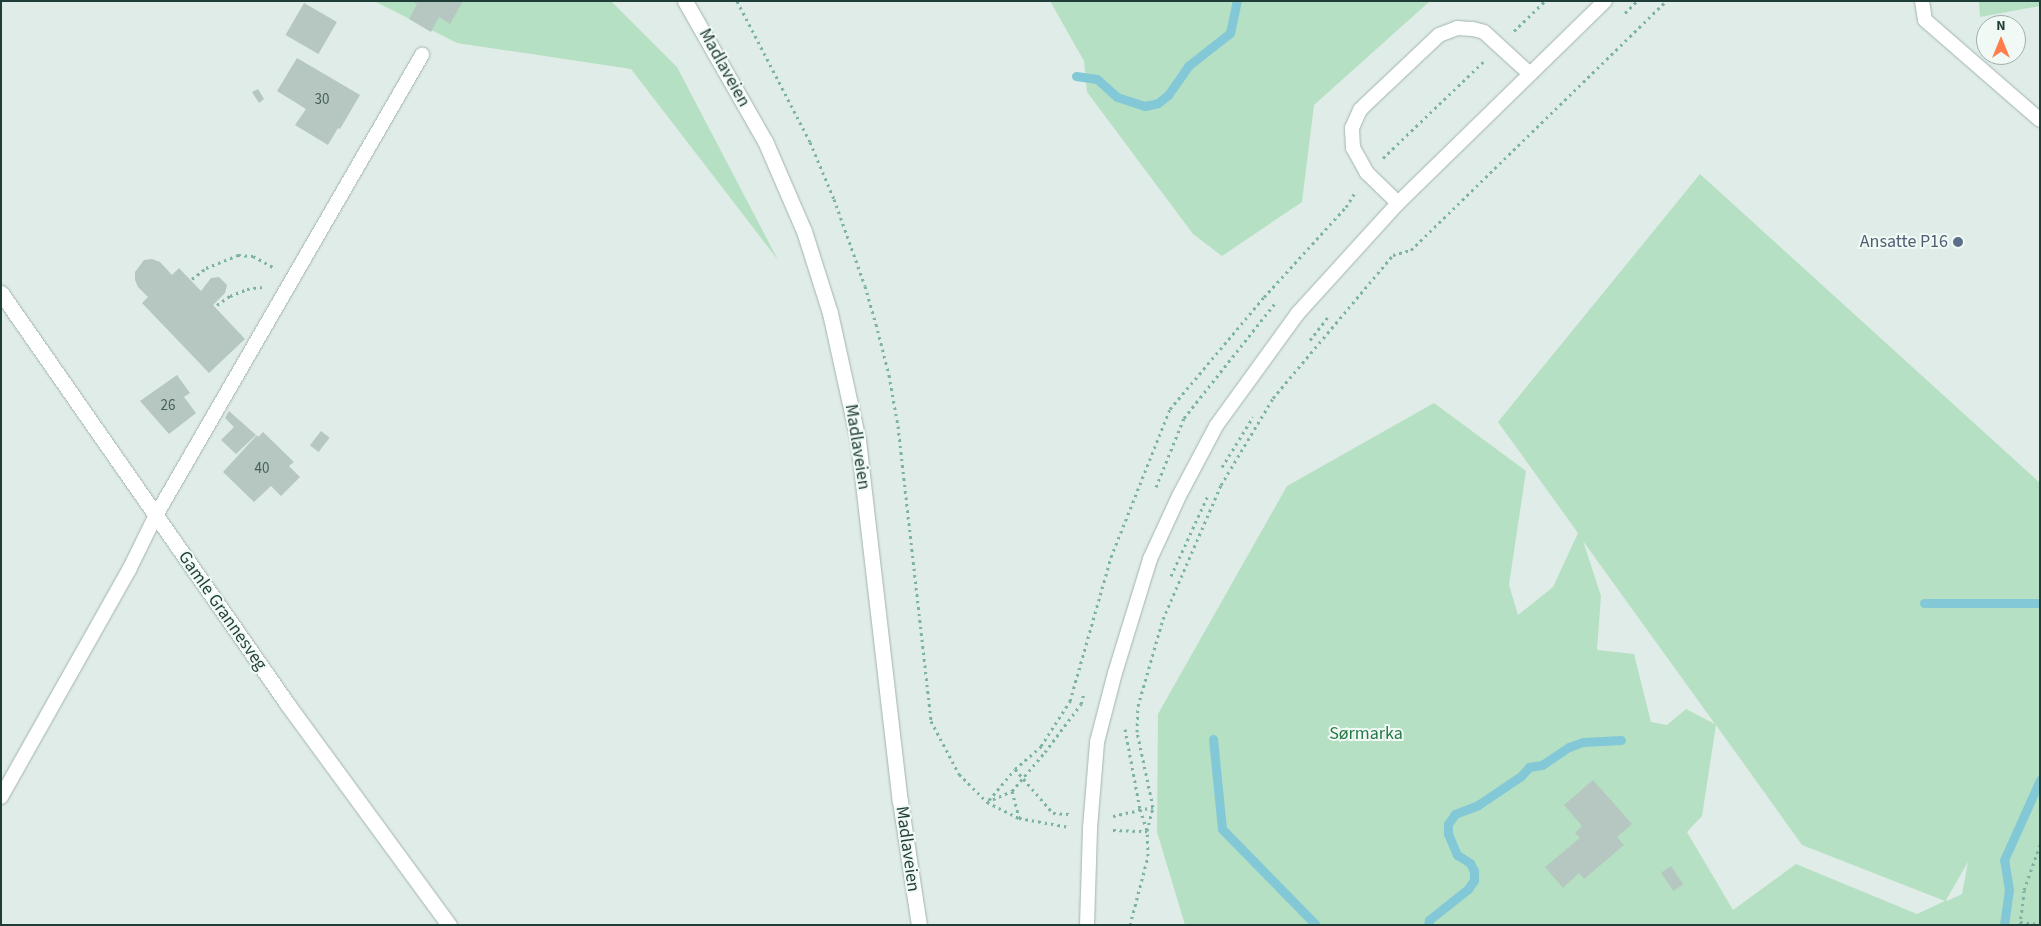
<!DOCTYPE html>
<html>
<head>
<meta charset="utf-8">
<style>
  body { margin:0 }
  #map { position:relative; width:2041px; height:926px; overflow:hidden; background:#e0ece7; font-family:"Source Sans 3",sans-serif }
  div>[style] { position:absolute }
  .green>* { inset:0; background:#b6e0c3 }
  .stream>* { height:9px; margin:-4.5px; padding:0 4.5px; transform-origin:4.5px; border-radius:4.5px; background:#82c8d7 }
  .building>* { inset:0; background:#b5c7c0; transform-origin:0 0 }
  .path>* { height:3px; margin-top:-1.5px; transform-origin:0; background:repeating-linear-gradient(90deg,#7db3a4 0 2.5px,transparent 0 6.5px) }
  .roads { filter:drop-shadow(0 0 1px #a2b4af) drop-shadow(0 0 1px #a2b4af) }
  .lane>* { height:14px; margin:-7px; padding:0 7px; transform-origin:7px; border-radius:7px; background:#fff }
  .street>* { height:15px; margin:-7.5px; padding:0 7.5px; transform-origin:7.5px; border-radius:7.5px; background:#fff }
  .secondary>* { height:15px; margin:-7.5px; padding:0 7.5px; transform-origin:7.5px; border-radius:7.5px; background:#fff }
  .dots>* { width:14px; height:14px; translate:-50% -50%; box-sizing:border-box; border:2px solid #f1f9f5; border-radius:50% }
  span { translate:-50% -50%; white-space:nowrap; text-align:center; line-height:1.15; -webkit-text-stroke:4px #f1f9f5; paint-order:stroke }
  .number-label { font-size:15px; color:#446059 }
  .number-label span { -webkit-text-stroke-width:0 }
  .street-label { font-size:18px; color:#1f3e37 }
  .service-label { font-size:18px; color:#4e5e75 }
  .right { translate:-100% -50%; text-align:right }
  .park-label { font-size:18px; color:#257948 }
  .frame { position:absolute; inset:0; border:2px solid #1f3e37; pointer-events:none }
  .north { position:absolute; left:1976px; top:15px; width:50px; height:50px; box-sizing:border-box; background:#f1f9f5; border:1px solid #9daea9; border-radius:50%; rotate:0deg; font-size:14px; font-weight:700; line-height:20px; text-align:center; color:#1f3e37 }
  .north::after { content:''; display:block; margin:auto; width:18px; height:22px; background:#ff7d4b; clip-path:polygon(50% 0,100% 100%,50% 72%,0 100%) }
</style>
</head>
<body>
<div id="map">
  <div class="green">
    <div style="clip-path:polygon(374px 1px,611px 1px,677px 67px,778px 260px,631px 69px,457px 43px)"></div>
    <div style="clip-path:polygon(1050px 1px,1430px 1px,1314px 105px,1302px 202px,1222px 256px,1193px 234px,1087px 92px,1084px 61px)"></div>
    <div style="clip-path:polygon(1979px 1px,2040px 1px,2040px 6px,1980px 17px)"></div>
    <div style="clip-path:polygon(evenodd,1700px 174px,2040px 483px,2040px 925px,1185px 925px,1157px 832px,1158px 714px,1287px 486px,1434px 403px,1526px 471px,1509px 585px,1518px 615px,1553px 587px,1578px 533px,1498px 422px,1700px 174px,1583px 541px,1715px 724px,1686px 709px,1667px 725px,1651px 722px,1634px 654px,1597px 650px,1601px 596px,1583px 541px,1700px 174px,1716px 725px,1802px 845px,1945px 901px,1917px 914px,1796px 864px,1733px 910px,1687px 832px,1702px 816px,1716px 725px,1700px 174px,1968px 862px,1962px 894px,1947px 901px,1946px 900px,1968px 862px)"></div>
  </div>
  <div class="stream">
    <div style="left:1076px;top:76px;width:21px;rotate:8deg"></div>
    <div style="left:1097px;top:79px;width:27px;rotate:42deg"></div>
    <div style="left:1117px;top:97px;width:29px;rotate:18deg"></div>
    <div style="left:1145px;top:106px;width:13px;rotate:-13deg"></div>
    <div style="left:1158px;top:103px;width:13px;rotate:-39deg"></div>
    <div style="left:1168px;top:95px;width:35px;rotate:-55deg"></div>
    <div style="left:1188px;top:66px;width:53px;rotate:-38.2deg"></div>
    <div style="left:1230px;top:33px;width:33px;rotate:-78deg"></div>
    <div style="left:1924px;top:603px;width:116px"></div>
    <div style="left:1213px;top:739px;width:90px;rotate:84.3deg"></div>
    <div style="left:1222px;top:829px;width:134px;rotate:45.6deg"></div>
    <div style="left:1428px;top:925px;width:5px;rotate:-79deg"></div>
    <div style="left:1429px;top:920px;width:50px;rotate:-38.5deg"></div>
    <div style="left:1468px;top:889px;width:11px;rotate:-56deg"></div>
    <div style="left:1474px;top:880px;width:9px;rotate:-90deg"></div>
    <div style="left:1474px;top:871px;width:9px;rotate:-117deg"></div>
    <div style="left:1470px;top:863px;width:15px;rotate:-148deg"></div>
    <div style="left:1457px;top:855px;width:23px;rotate:-113deg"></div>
    <div style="left:1448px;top:834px;width:10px;rotate:-90deg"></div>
    <div style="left:1448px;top:824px;width:12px;rotate:-55deg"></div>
    <div style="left:1455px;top:814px;width:25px;rotate:-21deg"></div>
    <div style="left:1478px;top:805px;width:52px;rotate:-34deg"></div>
    <div style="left:1521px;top:776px;width:12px;rotate:-48deg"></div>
    <div style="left:1529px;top:767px;width:13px;rotate:-9deg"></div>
    <div style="left:1542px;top:765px;width:32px;rotate:-34deg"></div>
    <div style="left:1569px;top:747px;width:15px;rotate:-20deg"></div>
    <div style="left:1583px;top:742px;width:38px;rotate:-3deg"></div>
    <div style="left:2004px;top:925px;width:35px;rotate:-82deg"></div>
    <div style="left:2009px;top:890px;width:30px;rotate:-99deg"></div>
    <div style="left:2004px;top:860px;width:88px;rotate:-65.8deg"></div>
  </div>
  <div class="building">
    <div style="clip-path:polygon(412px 1px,463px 1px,450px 24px,439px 17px,431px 32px,409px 19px,417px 4px)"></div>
    <div style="left:304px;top:3px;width:38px;height:37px;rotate:30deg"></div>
    <div style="clip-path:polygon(297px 58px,360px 95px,340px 129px,338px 128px,328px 145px,295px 125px,306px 109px,277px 91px)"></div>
    <div style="clip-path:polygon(258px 89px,264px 99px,259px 103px,252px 92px)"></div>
    <div style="clip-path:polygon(152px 259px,160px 262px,172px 275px,179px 268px,201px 291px,211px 278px,219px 277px,227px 285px,225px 293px,213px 305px,245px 339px,209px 373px,142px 303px,148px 297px,138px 287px,135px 280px,135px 272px,144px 260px)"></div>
    <div style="clip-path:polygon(177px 375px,190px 393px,184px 397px,196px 413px,169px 434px,140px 401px)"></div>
    <div style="clip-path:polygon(229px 411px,256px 435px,236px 454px,221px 440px,234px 427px,225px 418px)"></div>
    <div style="left:321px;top:431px;width:11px;height:18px;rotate:38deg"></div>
    <div style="clip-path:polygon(263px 432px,294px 462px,289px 466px,300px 477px,281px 496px,271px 486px,254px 502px,223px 472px,257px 435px,258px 437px)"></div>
    <div style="clip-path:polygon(1593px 780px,1632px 824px,1617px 837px,1624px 845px,1584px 879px,1579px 873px,1563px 888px,1545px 867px,1580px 838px,1575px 833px,1582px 826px,1564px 805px)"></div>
    <div style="left:1671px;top:866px;width:22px;height:12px;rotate:56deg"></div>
  </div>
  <div class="path">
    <div style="left:737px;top:1px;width:159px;rotate:62.6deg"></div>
    <div style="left:810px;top:142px;width:62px;rotate:67.2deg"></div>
    <div style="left:834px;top:199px;width:92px;rotate:70.4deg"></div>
    <div style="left:865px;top:286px;width:40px;rotate:74deg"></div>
    <div style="left:876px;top:324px;width:53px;rotate:75.7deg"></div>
    <div style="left:889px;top:375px;width:52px;rotate:80deg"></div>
    <div style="left:898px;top:426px;width:297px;rotate:83.6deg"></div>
    <div style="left:931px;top:721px;width:60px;rotate:62.2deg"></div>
    <div style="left:959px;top:774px;width:40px;rotate:45deg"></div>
    <div style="left:987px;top:802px;width:36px;rotate:27deg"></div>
    <div style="left:1019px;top:818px;width:51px;rotate:10.2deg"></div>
    <div style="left:1625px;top:13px;width:17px;rotate:-45deg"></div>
    <div style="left:1514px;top:31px;width:43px;rotate:-44.1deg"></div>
    <div style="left:1383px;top:158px;width:139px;rotate:-43.8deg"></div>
    <div style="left:192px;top:279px;width:18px;rotate:-38deg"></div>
    <div style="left:206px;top:268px;width:35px;rotate:-22deg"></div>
    <div style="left:238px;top:255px;width:15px;rotate:4deg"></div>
    <div style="left:253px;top:256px;width:25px;rotate:29deg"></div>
    <div style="left:217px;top:305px;width:16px;rotate:-35deg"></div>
    <div style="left:230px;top:296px;width:18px;rotate:-22deg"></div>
    <div style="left:247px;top:289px;width:15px;rotate:-8deg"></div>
    <div style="left:1310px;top:340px;width:31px;rotate:-52deg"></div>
    <div style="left:1222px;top:467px;width:59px;rotate:-58.2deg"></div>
    <div style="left:1156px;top:487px;width:74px;rotate:-67.9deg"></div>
    <div style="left:1184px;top:418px;width:147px;rotate:-51.6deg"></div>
    <div style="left:1171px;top:576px;width:89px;rotate:-65.4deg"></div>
    <div style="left:1125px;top:729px;width:81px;rotate:79.4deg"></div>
    <div style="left:1140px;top:809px;width:22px;rotate:72deg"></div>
    <div style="left:1015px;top:769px;width:58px;rotate:49.2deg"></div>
    <div style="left:1053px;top:813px;width:16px;rotate:4deg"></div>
    <div style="left:1012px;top:791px;width:28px;rotate:75deg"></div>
    <div style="left:989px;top:800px;width:40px;rotate:-50deg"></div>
    <div style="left:1015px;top:769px;width:35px;rotate:-41deg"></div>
    <div style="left:1041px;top:746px;width:54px;rotate:-57.2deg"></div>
    <div style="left:1070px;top:701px;width:150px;rotate:-74.1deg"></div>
    <div style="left:1111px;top:557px;width:159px;rotate:-68.3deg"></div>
    <div style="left:1170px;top:409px;width:146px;rotate:-50deg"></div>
    <div style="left:1264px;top:297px;width:122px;rotate:-47.7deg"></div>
    <div style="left:1346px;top:207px;width:19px;rotate:-58deg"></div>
    <div style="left:987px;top:802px;width:27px;rotate:-24deg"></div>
    <div style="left:1012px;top:791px;width:51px;rotate:-49.8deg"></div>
    <div style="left:1045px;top:752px;width:60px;rotate:-53.1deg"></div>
    <div style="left:1081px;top:704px;width:11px;rotate:-75deg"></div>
    <div style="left:1113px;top:816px;width:41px;rotate:-12.7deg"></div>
    <div style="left:1113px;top:830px;width:34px;rotate:2deg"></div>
    <div style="left:2020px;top:922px;width:20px;rotate:6deg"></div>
    <div style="left:1130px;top:925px;width:71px;rotate:-75.4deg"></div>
    <div style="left:1148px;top:856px;width:25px;rotate:-92deg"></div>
    <div style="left:1147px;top:831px;width:25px;rotate:-76deg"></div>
    <div style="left:1153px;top:807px;width:77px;rotate:-102deg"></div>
    <div style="left:1137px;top:732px;width:26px;rotate:-88deg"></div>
    <div style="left:1138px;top:706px;width:91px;rotate:-74deg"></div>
    <div style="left:1163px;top:619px;width:146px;rotate:-66.6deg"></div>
    <div style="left:1221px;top:485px;width:101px;rotate:-59.1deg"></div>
    <div style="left:1273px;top:398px;width:187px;rotate:-50deg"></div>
    <div style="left:1393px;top:255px;width:19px;rotate:-16deg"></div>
    <div style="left:1411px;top:250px;width:356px;rotate:-44.3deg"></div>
    <div style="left:2020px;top:925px;width:35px;rotate:-83deg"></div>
    <div style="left:2024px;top:890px;width:48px;rotate:-70.4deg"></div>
  </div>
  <div class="roads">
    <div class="lane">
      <div style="left:1922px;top:1px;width:19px;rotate:81deg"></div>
      <div style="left:1925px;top:20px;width:152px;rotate:41deg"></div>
      <div style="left:1398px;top:203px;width:43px;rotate:-135.9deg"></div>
      <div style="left:1367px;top:173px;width:29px;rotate:-119deg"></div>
      <div style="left:1353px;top:148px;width:20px;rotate:-93deg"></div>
      <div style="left:1352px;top:128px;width:20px;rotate:-66deg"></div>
      <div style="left:1360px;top:110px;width:8px;rotate:-45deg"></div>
      <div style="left:1366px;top:104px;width:100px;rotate:-43.4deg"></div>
      <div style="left:1439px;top:35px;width:19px;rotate:-21deg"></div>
      <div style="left:1457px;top:28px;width:16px;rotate:4deg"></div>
      <div style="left:1473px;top:29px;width:11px;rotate:15deg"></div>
      <div style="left:1484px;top:32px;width:62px;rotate:42.4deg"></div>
      <div style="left:1px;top:797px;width:261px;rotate:-60.6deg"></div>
      <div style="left:129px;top:570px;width:59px;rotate:-63.9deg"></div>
      <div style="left:155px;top:517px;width:534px;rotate:-59.98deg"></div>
      <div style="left:1087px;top:925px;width:97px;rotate:-88.2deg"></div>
      <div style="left:1090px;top:828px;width:86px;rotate:-85.3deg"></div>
      <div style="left:1097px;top:742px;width:71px;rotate:-75.4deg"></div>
      <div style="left:1115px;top:673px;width:119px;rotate:-72.9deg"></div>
      <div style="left:1150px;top:559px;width:69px;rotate:-65.3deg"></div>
      <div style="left:1179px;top:496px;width:79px;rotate:-62.1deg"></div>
      <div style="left:1216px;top:426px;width:140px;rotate:-54deg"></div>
      <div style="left:1298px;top:313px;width:149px;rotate:-47.7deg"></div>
      <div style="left:1398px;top:203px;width:289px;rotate:-44.3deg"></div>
    </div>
    <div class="street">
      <div style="left:1px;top:293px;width:502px;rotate:55.14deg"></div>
      <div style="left:288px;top:705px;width:273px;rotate:53.8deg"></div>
    </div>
    <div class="secondary">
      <div style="left:685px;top:1px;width:161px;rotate:60.3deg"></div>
      <div style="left:765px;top:141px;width:98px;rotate:66.6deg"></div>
      <div style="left:804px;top:231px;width:86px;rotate:72.4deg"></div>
      <div style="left:830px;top:313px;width:130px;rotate:77.6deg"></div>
      <div style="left:858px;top:440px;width:363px;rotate:83.4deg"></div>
      <div style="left:900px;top:801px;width:125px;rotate:81.3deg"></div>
    </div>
  </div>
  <div class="dots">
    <div style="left:1958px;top:242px;background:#5c6f8a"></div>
  </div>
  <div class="number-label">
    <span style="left:322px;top:100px">30</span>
    <span style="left:168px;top:406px">26</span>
    <span style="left:262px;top:469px">40</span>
  </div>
  <div class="street-label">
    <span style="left:724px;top:68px;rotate:61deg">Madlaveien</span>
    <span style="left:857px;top:447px;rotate:81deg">Madlaveien</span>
    <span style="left:222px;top:611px;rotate:55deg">Gamle Grannesveg</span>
    <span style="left:907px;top:849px;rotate:82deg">Madlaveien</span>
  </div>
  <div class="service-label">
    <span class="right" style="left:1948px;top:242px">Ansatte P16</span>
  </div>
  <div class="park-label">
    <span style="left:1366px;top:734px">Sørmarka</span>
  </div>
  <div class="frame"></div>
  <div class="north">N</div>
</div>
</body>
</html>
